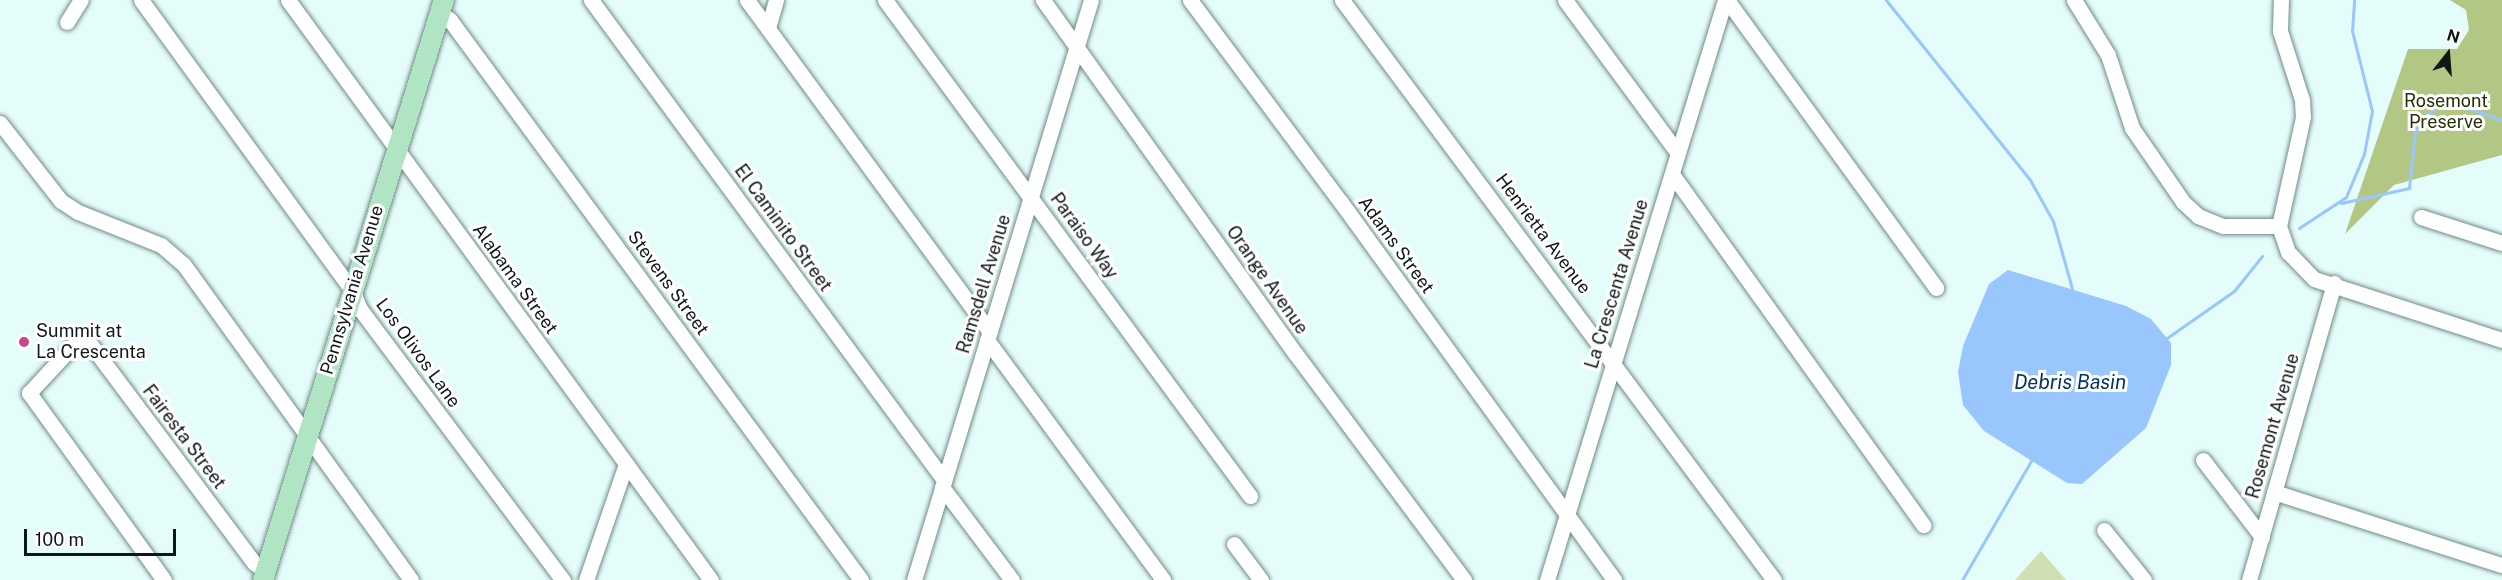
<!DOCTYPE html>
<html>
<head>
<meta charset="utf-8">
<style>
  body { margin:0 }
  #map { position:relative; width:2502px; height:580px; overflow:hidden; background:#e4fdfa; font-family:"Public Sans",sans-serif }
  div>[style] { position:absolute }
  .green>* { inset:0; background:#d1dfb5 }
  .forest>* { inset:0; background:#b3c785 }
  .water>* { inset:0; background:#99c6fc }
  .stream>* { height:3px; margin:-1.5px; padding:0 1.5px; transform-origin:1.5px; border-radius:1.5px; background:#99c6fc }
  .roads { filter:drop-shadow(0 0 2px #738a87) drop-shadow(0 0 2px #738a87) }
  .minor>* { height:15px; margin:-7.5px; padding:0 7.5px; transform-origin:7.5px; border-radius:7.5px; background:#fff }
  .major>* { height:20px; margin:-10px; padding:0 10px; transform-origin:10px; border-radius:10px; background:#afe5c3 }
  .dots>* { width:16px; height:16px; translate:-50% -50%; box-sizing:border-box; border:3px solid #fff; border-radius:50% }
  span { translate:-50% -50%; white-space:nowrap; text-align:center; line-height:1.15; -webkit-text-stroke:6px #fff; paint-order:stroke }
  .park-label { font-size:18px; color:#253000 }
  .street-label { font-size:18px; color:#0e1716 }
  .poi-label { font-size:18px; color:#0e1716 }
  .left { translate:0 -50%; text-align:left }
  .water-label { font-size:20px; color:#043464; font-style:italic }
  .north { position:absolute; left:2418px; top:24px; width:60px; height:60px; -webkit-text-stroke:4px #fff; paint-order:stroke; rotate:17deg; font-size:16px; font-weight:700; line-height:24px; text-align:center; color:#0e1716 }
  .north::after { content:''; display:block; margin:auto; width:21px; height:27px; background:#0e1716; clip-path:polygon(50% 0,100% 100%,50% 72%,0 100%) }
  .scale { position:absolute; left:24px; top:529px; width:152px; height:27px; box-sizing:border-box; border:3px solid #0e1716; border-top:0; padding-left:8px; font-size:18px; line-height:21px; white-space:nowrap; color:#0e1716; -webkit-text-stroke:4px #fff; paint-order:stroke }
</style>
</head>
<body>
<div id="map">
  <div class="green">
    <div style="clip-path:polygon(2041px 551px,2066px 580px,2015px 580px)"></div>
  </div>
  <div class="forest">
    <div style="clip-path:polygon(2450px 0,2502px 0,2502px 155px,2394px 185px,2345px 234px,2408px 49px,2457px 49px,2469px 30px,2466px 10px)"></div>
  </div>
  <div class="water">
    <div style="clip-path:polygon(2008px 270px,2126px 306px,2151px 319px,2171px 343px,2171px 365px,2146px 428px,2082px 484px,2067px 483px,1984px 431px,1963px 405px,1958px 372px,1963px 346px,1989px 284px)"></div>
  </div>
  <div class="stream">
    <div style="left:1886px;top:0;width:231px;rotate:51.3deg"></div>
    <div style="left:2030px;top:180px;width:47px;rotate:60.7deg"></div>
    <div style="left:2053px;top:221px;width:74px;rotate:74.3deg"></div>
    <div style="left:2341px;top:203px;width:70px;rotate:-12.4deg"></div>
    <div style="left:2409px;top:188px;width:65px;rotate:-83.9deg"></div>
    <div style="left:2416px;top:123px;width:37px;rotate:-38deg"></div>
    <div style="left:2445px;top:100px;width:60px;rotate:19.3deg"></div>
    <div style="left:2299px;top:228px;width:56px;rotate:-33.4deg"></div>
    <div style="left:2346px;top:197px;width:47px;rotate:-67.3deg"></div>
    <div style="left:2364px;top:154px;width:44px;rotate:-79.5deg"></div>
    <div style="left:2372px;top:111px;width:82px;rotate:-104deg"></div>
    <div style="left:2352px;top:31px;width:31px;rotate:-86deg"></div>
    <div style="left:2164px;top:340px;width:85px;rotate:-35deg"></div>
    <div style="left:2234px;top:291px;width:45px;rotate:-51.3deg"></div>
    <div style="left:1962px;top:580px;width:138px;rotate:-59.9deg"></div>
  </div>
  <div class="roads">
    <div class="minor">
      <div style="left:141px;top:0;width:359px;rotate:54deg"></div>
      <div style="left:352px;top:290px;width:21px;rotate:67deg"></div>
      <div style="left:360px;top:309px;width:339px;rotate:53.2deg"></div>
      <div style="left:288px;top:0;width:718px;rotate:53.9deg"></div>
      <div style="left:591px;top:0;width:596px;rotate:53.67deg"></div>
      <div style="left:747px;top:0;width:411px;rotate:53.8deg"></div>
      <div style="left:885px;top:0;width:616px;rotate:53.65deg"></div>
      <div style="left:1043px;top:0;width:434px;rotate:54.5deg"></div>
      <div style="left:1295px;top:353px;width:283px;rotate:53.3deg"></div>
      <div style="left:1190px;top:0;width:251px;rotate:53.3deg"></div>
      <div style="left:1340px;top:201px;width:468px;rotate:54.1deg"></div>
      <div style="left:1342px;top:0;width:723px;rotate:53.32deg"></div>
      <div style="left:1565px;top:0;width:190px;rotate:53.6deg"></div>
      <div style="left:1727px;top:0;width:356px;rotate:54deg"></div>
      <div style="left:2074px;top:0;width:65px;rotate:58.3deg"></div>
      <div style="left:2108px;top:55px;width:77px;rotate:71.8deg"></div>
      <div style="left:2132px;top:128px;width:90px;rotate:55.4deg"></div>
      <div style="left:2183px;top:202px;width:21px;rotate:43deg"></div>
      <div style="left:2198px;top:216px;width:27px;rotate:22deg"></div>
      <div style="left:2223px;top:226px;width:56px"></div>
      <div style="left:2281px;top:0;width:31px;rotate:92deg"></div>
      <div style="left:2280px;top:31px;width:72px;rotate:72.3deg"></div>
      <div style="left:2302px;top:100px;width:17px;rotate:87deg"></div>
      <div style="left:2303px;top:117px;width:112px;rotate:102.4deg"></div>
      <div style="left:2279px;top:226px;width:28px;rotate:71deg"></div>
      <div style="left:2288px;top:252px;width:37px;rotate:46deg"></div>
      <div style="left:2314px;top:279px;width:198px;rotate:18deg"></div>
      <div style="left:440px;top:12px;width:13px;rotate:39deg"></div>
      <div style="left:450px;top:20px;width:695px;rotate:53.72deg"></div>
      <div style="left:67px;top:22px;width:26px;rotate:-58deg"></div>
      <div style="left:768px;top:28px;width:29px;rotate:-74deg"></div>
      <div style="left:0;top:123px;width:99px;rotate:52deg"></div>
      <div style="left:61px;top:201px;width:20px;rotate:33deg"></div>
      <div style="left:78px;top:212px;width:89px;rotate:21.7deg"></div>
      <div style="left:161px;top:245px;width:30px;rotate:41deg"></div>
      <div style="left:184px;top:265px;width:388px;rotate:54.2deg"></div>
      <div style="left:1672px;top:174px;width:432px;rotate:54.4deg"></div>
      <div style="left:2421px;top:217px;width:85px;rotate:17.8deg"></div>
      <div style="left:987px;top:340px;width:298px;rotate:53.7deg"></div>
      <div style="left:2203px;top:460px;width:97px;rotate:52.5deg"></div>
      <div style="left:942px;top:487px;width:116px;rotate:53deg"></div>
      <div style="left:2274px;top:492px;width:239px;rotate:17.8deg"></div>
      <div style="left:2104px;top:530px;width:64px;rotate:51.3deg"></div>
      <div style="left:1234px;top:544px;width:45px;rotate:53.1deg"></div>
      <div style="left:164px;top:580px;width:231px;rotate:-125.8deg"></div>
      <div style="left:29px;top:393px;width:69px;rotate:-47.3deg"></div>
      <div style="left:76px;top:342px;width:15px;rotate:11deg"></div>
      <div style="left:91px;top:345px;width:272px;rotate:53.2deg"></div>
      <div style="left:254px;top:563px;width:14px;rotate:34deg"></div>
      <div style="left:586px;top:580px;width:123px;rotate:-71deg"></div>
      <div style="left:914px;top:580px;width:606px;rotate:-73.03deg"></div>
      <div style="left:1547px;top:580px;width:607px;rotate:-72.94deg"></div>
      <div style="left:2249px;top:580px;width:309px;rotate:-74deg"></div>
    </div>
    <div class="major">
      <div style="left:263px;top:580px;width:608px;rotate:-72.67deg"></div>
    </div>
  </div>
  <div class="dots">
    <div style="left:24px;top:342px;background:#c9468b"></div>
  </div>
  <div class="park-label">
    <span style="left:2446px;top:112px">Rosemont<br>Preserve</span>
  </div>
  <div class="street-label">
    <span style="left:783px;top:228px;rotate:54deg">El Caminito Street</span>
    <span style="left:1543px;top:234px;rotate:53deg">Henrietta Avenue</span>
    <span style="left:1084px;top:236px;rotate:54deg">Paraiso Way</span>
    <span style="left:1396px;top:245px;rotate:54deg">Adams Street</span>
    <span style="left:515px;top:279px;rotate:54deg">Alabama Street</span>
    <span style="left:1267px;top:280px;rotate:55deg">Orange Avenue</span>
    <span style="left:668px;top:283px;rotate:54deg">Stevens Street</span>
    <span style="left:984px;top:284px;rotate:-73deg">Ramsdell Avenue</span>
    <span style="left:1617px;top:284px;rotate:-73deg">La Crescenta Avenue</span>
    <span style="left:352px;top:290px;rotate:-73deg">Pennsylvania Avenue</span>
    <span style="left:418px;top:353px;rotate:54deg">Los Olivos Lane</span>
    <span style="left:2273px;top:426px;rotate:-74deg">Rosemont Avenue</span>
    <span style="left:184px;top:437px;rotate:53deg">Fairesta Street</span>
  </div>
  <div class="poi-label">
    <span class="left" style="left:36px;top:342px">Summit at<br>La Crescenta</span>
  </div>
  <div class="water-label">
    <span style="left:2070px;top:382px">Debris Basin</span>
  </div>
  <div class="north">N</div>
  <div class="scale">100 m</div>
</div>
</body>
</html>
